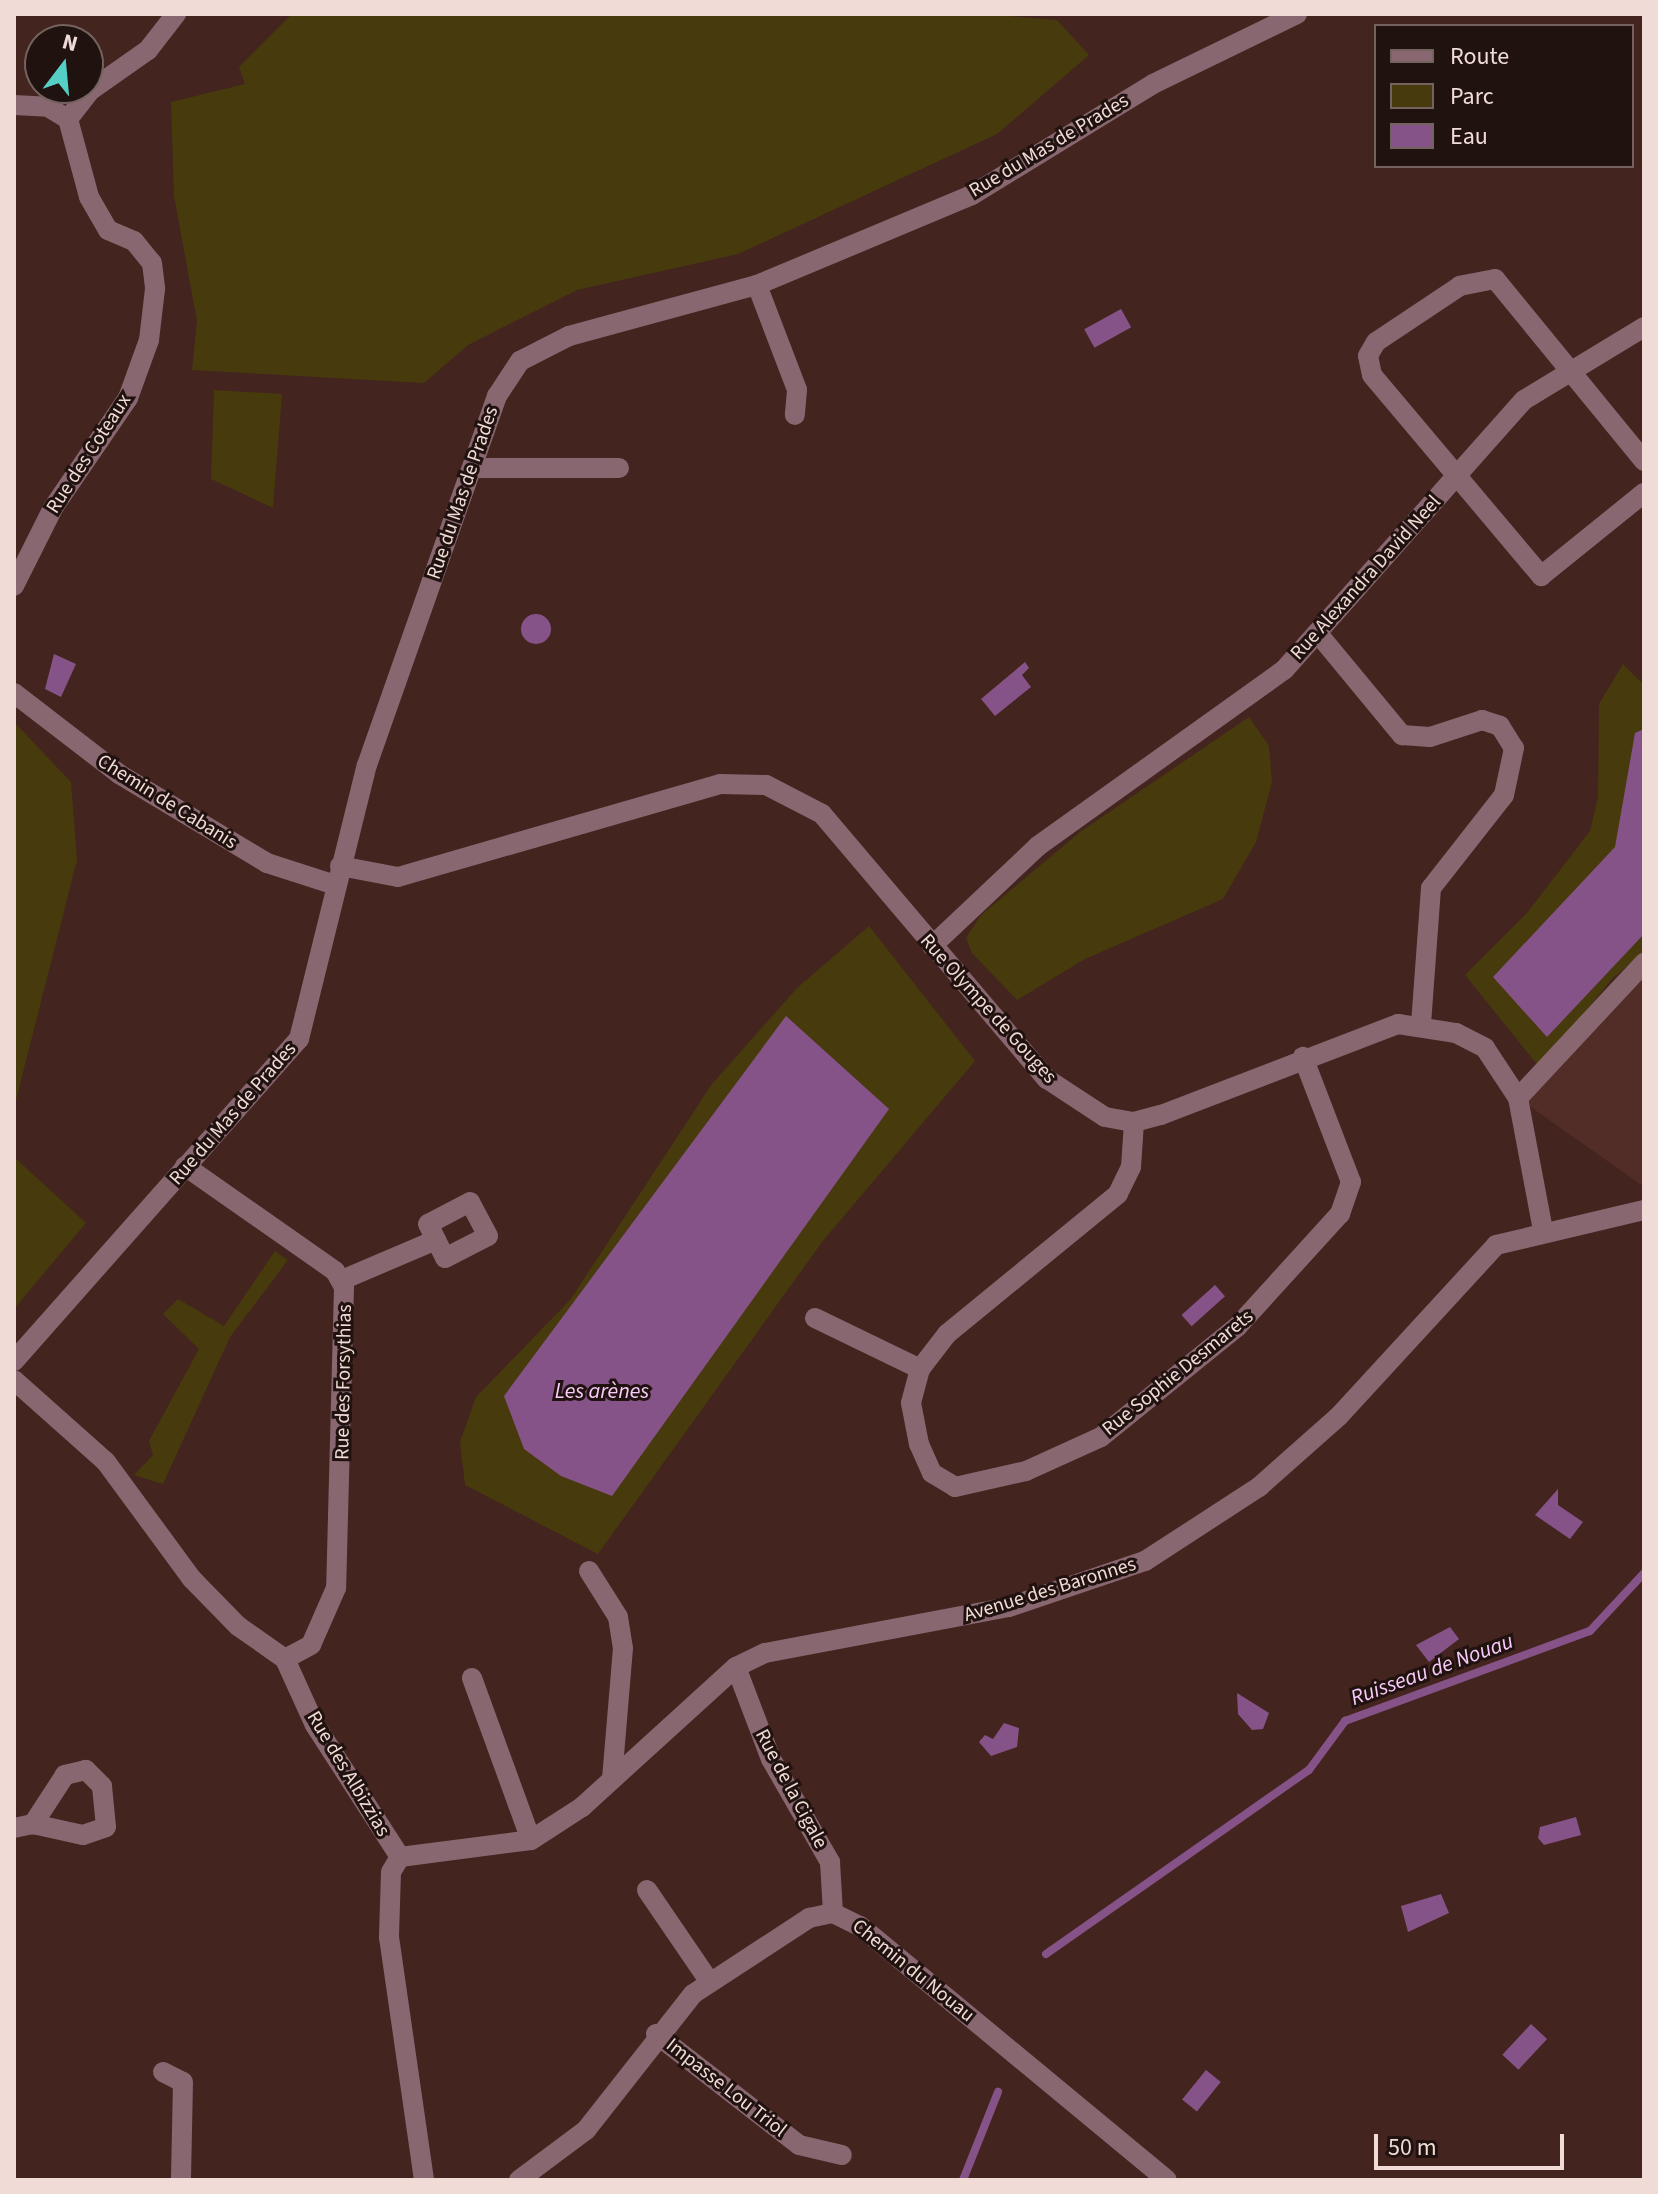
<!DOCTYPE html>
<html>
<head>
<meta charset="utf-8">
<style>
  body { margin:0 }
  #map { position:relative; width:1658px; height:2194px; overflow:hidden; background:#43241f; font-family:"Source Sans 3",sans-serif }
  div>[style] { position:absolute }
  .built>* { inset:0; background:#522c27 }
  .green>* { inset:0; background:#473a0d }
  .water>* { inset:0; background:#865389; transform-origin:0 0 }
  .round { border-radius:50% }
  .stream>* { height:8px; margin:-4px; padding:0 4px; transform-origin:4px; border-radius:4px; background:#865389 }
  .minor>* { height:20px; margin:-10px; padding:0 10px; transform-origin:10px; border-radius:10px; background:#886771 }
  span { translate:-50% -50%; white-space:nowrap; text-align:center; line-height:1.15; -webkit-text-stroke:6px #20120f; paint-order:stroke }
  .street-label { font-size:20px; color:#f1dbd7 }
  .water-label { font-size:22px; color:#f9ccfb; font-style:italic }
  .frame { position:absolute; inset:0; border:16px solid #f1dbd7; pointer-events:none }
  .legend { position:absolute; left:1374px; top:24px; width:260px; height:144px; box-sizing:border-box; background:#20120f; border:2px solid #74625f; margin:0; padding:10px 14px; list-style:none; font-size:24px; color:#f1dbd7 }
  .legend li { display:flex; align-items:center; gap:16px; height:40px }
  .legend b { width:40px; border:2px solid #74625f }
  .north { position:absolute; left:24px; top:24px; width:80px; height:80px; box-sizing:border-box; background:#20120f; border:2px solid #74625f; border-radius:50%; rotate:16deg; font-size:22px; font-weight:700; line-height:32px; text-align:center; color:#f1dbd7 }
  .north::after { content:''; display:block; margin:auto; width:28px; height:36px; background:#55cec5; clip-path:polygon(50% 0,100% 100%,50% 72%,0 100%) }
  .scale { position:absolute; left:1374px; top:2134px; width:190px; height:36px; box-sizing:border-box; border:4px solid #f1dbd7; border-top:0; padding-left:10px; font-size:24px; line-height:28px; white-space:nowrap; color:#f1dbd7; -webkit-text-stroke:6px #20120f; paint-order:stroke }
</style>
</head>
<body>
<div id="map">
  <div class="built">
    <div style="clip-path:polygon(1644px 975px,1644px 1187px,1518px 1098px)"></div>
  </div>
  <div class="green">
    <div style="clip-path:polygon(292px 14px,983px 14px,1057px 20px,1089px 55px,997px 134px,738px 254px,577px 290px,468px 345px,424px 383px,192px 370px,197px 321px,174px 196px,171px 102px,245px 84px,239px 67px)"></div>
    <div style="clip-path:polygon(214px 390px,282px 394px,273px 508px,211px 479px)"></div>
    <div style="clip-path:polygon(1623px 664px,1644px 685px,1644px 952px,1612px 979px,1540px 1068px,1465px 975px,1527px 913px,1590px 831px,1598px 797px,1599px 704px)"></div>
    <div style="clip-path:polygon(1249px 717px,1269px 746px,1272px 782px,1256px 842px,1223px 899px,1085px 959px,1017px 1000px,972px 953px,966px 938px,980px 916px,1080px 832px)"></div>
    <div style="clip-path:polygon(14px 722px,71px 782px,77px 860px,14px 1108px)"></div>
    <div style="clip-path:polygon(869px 926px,975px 1061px,822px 1242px,598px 1554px,465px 1485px,460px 1442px,476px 1397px,570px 1300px,712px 1084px,797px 988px)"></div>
    <div style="clip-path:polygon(14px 1157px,86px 1223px,14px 1309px)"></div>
    <div style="clip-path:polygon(275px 1251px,288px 1260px,230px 1337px,163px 1484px,134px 1475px,153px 1455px,149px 1441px,199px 1349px,163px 1314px,178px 1299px,224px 1326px)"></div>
  </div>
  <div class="water">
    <div style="left:1121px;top:309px;width:21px;height:42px;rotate:61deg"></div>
    <div class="round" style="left:521px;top:614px;width:30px;height:30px"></div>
    <div style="clip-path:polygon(54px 654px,76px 664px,61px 697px,45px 689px)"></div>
    <div style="clip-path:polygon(1025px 662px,1029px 668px,1022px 675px,1031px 687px,995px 716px,981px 699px)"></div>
    <div style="clip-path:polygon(1644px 729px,1644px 934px,1547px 1037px,1493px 977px,1615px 847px,1635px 733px)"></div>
    <div style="clip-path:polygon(786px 1016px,889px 1109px,612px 1496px,561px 1476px,524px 1449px,504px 1396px)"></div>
    <div style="left:1215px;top:1285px;width:15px;height:45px;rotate:48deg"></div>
    <div style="clip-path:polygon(1558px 1489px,1558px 1505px,1583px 1522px,1570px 1539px,1535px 1515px)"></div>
    <div style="clip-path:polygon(1450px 1627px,1459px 1639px,1429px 1662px,1416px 1645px)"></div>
    <div style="clip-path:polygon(1237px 1693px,1269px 1713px,1263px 1729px,1252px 1730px,1238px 1714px)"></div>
    <div style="clip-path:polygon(1004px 1723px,1019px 1728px,1017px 1747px,991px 1756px,979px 1742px,985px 1735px,993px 1739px)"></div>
    <div style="clip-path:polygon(1576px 1817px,1581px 1835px,1544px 1845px,1538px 1838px,1540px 1827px)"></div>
    <div style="clip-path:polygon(1441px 1894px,1449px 1913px,1408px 1932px,1401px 1906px)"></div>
    <div style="left:1531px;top:2024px;width:22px;height:42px;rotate:43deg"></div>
    <div style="left:1206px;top:2070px;width:19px;height:38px;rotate:39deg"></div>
  </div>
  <div class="stream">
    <div style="left:1046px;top:1954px;width:321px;rotate:-35deg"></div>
    <div style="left:1309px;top:1770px;width:61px;rotate:-53.7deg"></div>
    <div style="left:1345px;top:1721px;width:261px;rotate:-20.2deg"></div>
    <div style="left:1590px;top:1631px;width:79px;rotate:-47deg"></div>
    <div style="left:963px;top:2180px;width:95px;rotate:-68.3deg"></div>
  </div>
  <div class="minor">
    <div style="left:14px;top:105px;width:34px;rotate:3deg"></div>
    <div style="left:48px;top:107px;width:23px;rotate:31deg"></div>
    <div style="left:68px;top:119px;width:81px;rotate:74.9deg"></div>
    <div style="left:89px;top:197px;width:38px;rotate:60deg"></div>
    <div style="left:108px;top:230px;width:28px;rotate:23deg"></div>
    <div style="left:134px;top:241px;width:28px;rotate:51deg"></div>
    <div style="left:152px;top:263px;width:26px;rotate:83deg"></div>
    <div style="left:155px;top:289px;width:51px;rotate:96.7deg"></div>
    <div style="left:149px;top:340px;width:62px;rotate:109.9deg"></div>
    <div style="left:128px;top:398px;width:133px;rotate:124.3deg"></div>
    <div style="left:53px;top:508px;width:87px;rotate:116.6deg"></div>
    <div style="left:68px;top:119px;width:37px;rotate:-52deg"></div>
    <div style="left:91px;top:90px;width:70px;rotate:-35.1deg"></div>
    <div style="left:148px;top:50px;width:46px;rotate:-52.1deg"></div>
    <div style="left:757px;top:285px;width:112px;rotate:69.1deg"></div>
    <div style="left:797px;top:390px;width:25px;rotate:95deg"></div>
    <div style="left:1644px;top:461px;width:235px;rotate:-129.3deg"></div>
    <div style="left:1495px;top:279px;width:36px;rotate:169deg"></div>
    <div style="left:1460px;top:286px;width:101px;rotate:146.3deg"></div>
    <div style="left:1376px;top:342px;width:16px;rotate:120deg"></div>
    <div style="left:1368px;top:356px;width:19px;rotate:78deg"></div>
    <div style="left:1372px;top:375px;width:263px;rotate:49.9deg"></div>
    <div style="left:1541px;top:576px;width:132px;rotate:-38.9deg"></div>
    <div style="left:476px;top:468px;width:143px"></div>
    <div style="left:1320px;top:636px;width:129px;rotate:50.4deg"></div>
    <div style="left:1402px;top:735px;width:28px;rotate:4deg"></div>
    <div style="left:1430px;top:737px;width:55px;rotate:-18.1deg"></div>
    <div style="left:1482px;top:720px;width:19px;rotate:18deg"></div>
    <div style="left:1500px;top:726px;width:26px;rotate:58deg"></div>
    <div style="left:1514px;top:748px;width:48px;rotate:102deg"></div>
    <div style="left:1504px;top:795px;width:118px;rotate:128.1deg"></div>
    <div style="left:1431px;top:888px;width:135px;rotate:94.2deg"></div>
    <div style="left:14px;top:693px;width:133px;rotate:37.6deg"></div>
    <div style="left:119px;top:774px;width:173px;rotate:31deg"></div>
    <div style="left:267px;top:863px;width:71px;rotate:17.9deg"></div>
    <div style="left:340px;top:866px;width:59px;rotate:10.7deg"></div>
    <div style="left:398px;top:877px;width:335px;rotate:-16.1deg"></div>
    <div style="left:720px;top:784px;width:46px;rotate:1.2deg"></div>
    <div style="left:766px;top:785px;width:63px;rotate:27.4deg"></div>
    <div style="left:822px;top:814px;width:348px;rotate:49.7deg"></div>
    <div style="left:1047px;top:1079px;width:69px;rotate:33.2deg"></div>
    <div style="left:1105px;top:1117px;width:29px;rotate:10deg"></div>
    <div style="left:1134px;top:1122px;width:28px;rotate:-15deg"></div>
    <div style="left:1161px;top:1115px;width:254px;rotate:-21deg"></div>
    <div style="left:1398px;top:1024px;width:59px;rotate:8.8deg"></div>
    <div style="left:1456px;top:1033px;width:33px;rotate:27deg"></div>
    <div style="left:1485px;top:1048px;width:60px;rotate:56.6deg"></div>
    <div style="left:1518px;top:1098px;width:134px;rotate:79.3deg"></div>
    <div style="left:932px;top:946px;width:146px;rotate:-43.3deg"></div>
    <div style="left:1038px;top:846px;width:302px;rotate:-35.6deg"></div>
    <div style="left:1284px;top:670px;width:361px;rotate:-48.4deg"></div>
    <div style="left:1524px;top:400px;width:140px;rotate:-31.3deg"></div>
    <div style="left:1518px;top:1098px;width:185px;rotate:-47deg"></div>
    <div style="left:1134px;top:1122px;width:45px;rotate:93.8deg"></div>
    <div style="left:1131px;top:1167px;width:30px;rotate:116deg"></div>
    <div style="left:1118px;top:1194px;width:221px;rotate:140.7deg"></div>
    <div style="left:947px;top:1334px;width:44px;rotate:127.6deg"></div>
    <div style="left:920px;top:1369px;width:35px;rotate:105deg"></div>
    <div style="left:911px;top:1403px;width:42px;rotate:79deg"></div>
    <div style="left:919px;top:1444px;width:32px;rotate:66deg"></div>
    <div style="left:932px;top:1473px;width:27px;rotate:31deg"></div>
    <div style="left:955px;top:1487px;width:73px;rotate:-12.7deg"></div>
    <div style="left:1026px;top:1471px;width:82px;rotate:-24.4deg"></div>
    <div style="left:1101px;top:1437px;width:175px;rotate:-39deg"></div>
    <div style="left:1237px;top:1327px;width:153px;rotate:-47.7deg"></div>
    <div style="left:1340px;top:1214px;width:34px;rotate:-71deg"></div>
    <div style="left:1351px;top:1182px;width:134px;rotate:-111deg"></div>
    <div style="left:185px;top:1166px;width:183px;rotate:35deg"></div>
    <div style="left:335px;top:1271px;width:18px;rotate:61deg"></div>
    <div style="left:344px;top:1287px;width:301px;rotate:91.5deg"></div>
    <div style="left:336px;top:1588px;width:62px;rotate:113.7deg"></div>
    <div style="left:311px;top:1645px;width:30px;rotate:152deg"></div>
    <div style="left:342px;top:1280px;width:102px;rotate:-23.1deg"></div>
    <div style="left:436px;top:1240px;width:20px;rotate:63deg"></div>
    <div style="left:445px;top:1258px;width:48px;rotate:-27.1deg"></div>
    <div style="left:488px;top:1236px;width:38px;rotate:-118deg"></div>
    <div style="left:470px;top:1202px;width:47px;rotate:152.4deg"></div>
    <div style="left:428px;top:1224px;width:18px;rotate:63deg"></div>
    <div style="left:815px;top:1318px;width:117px;rotate:25.9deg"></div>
    <div style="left:14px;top:1361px;width:430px;rotate:-48.5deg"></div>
    <div style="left:299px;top:1039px;width:282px;rotate:-76.1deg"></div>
    <div style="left:367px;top:765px;width:391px;rotate:-70.6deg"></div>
    <div style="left:497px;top:396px;width:42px;rotate:-56.7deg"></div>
    <div style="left:520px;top:361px;width:55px;rotate:-27deg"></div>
    <div style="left:569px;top:336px;width:195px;rotate:-15.2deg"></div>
    <div style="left:757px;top:285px;width:233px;rotate:-22.7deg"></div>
    <div style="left:972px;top:195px;width:212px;rotate:-31.5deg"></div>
    <div style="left:1153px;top:84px;width:160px;rotate:-25.9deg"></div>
    <div style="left:14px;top:1380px;width:123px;rotate:41.7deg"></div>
    <div style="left:106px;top:1462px;width:145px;rotate:53.7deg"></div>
    <div style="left:192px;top:1579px;width:66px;rotate:45.6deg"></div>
    <div style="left:238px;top:1626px;width:57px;rotate:35.1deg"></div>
    <div style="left:285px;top:1659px;width:72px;rotate:65.6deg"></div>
    <div style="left:315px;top:1725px;width:157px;rotate:57.2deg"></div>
    <div style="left:589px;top:1571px;width:54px;rotate:57.8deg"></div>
    <div style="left:618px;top:1617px;width:31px;rotate:81deg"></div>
    <div style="left:623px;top:1648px;width:132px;rotate:94.8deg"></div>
    <div style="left:736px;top:1667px;width:98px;rotate:69.2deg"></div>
    <div style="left:771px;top:1759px;width:119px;rotate:60.2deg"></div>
    <div style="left:830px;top:1862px;width:51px;rotate:86.6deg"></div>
    <div style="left:472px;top:1678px;width:172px;rotate:70deg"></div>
    <div style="left:14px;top:1828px;width:19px;rotate:-12deg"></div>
    <div style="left:33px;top:1824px;width:51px;rotate:12.4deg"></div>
    <div style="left:83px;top:1835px;width:24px;rotate:-19deg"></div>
    <div style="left:106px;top:1827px;width:41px;rotate:-95.6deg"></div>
    <div style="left:102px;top:1786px;width:23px;rotate:-135deg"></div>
    <div style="left:86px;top:1770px;width:22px;rotate:167deg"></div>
    <div style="left:65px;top:1775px;width:59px;rotate:123.1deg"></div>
    <div style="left:400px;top:1857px;width:132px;rotate:-7.4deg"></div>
    <div style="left:531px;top:1840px;width:61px;rotate:-32.9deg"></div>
    <div style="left:582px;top:1807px;width:208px;rotate:-42.3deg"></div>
    <div style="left:736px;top:1667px;width:32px;rotate:-26deg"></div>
    <div style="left:765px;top:1653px;width:248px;rotate:-10.7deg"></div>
    <div style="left:1009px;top:1607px;width:144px;rotate:-18.7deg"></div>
    <div style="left:1145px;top:1561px;width:136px;rotate:-33deg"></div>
    <div style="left:1259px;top:1487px;width:107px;rotate:-41.6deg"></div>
    <div style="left:1339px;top:1416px;width:232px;rotate:-47.4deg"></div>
    <div style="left:1496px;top:1245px;width:152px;rotate:-13.3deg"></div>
    <div style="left:400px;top:1857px;width:17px;rotate:121deg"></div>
    <div style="left:391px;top:1872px;width:65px;rotate:91.8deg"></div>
    <div style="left:389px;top:1937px;width:246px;rotate:81.8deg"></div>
    <div style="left:647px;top:1890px;width:110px;rotate:55.7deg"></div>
    <div style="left:656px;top:2034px;width:181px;rotate:37.8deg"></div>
    <div style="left:799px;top:2145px;width:44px;rotate:13.1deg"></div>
    <div style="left:163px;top:2072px;width:22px;rotate:27deg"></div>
    <div style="left:183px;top:2082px;width:98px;rotate:91.2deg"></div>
    <div style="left:519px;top:2180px;width:84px;rotate:-36.7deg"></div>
    <div style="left:586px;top:2130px;width:173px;rotate:-51.8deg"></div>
    <div style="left:693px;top:1994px;width:139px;rotate:-33.2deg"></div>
    <div style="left:809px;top:1918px;width:25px;rotate:-12deg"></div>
    <div style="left:833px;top:1913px;width:30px;rotate:26deg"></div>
    <div style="left:860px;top:1926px;width:398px;rotate:39.6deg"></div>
  </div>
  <div class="street-label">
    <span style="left:1049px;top:146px;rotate:-31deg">Rue du Mas de Prades</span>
    <span style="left:89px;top:454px;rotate:-57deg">Rue des Coteaux</span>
    <span style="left:463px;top:493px;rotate:-71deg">Rue du Mas de Prades</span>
    <span style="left:1366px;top:578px;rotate:-48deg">Rue Alexandra David Neel</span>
    <span style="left:167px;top:802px;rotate:32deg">Chemin de Cabanis</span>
    <span style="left:988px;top:1009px;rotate:48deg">Rue Olympe de Gouges</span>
    <span style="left:233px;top:1114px;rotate:-49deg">Rue du Mas de Prades</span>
    <span style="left:1178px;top:1373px;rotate:-39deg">Rue Sophie Desmarets</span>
    <span style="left:344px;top:1382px;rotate:-89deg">Rue des Forsythias</span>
    <span style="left:1050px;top:1590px;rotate:-17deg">Avenue des Baronnes</span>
    <span style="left:348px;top:1774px;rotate:59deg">Rue des Albizzias</span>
    <span style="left:791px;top:1789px;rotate:62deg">Rue de la Cigale</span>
    <span style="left:913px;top:1971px;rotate:39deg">Chemin du Nouau</span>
    <span style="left:726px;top:2088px;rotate:38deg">Impasse Lou Triol</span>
  </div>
  <div class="water-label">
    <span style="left:602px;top:1392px">Les arènes</span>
    <span style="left:1432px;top:1670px;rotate:-20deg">Ruisseau de Nouau</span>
  </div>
  <div class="frame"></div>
  <ul class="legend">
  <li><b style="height:10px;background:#886771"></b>Route</li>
  <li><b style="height:22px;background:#473a0d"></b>Parc</li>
  <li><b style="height:22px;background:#865389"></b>Eau</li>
  </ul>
  <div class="north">N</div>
  <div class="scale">50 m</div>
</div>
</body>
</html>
